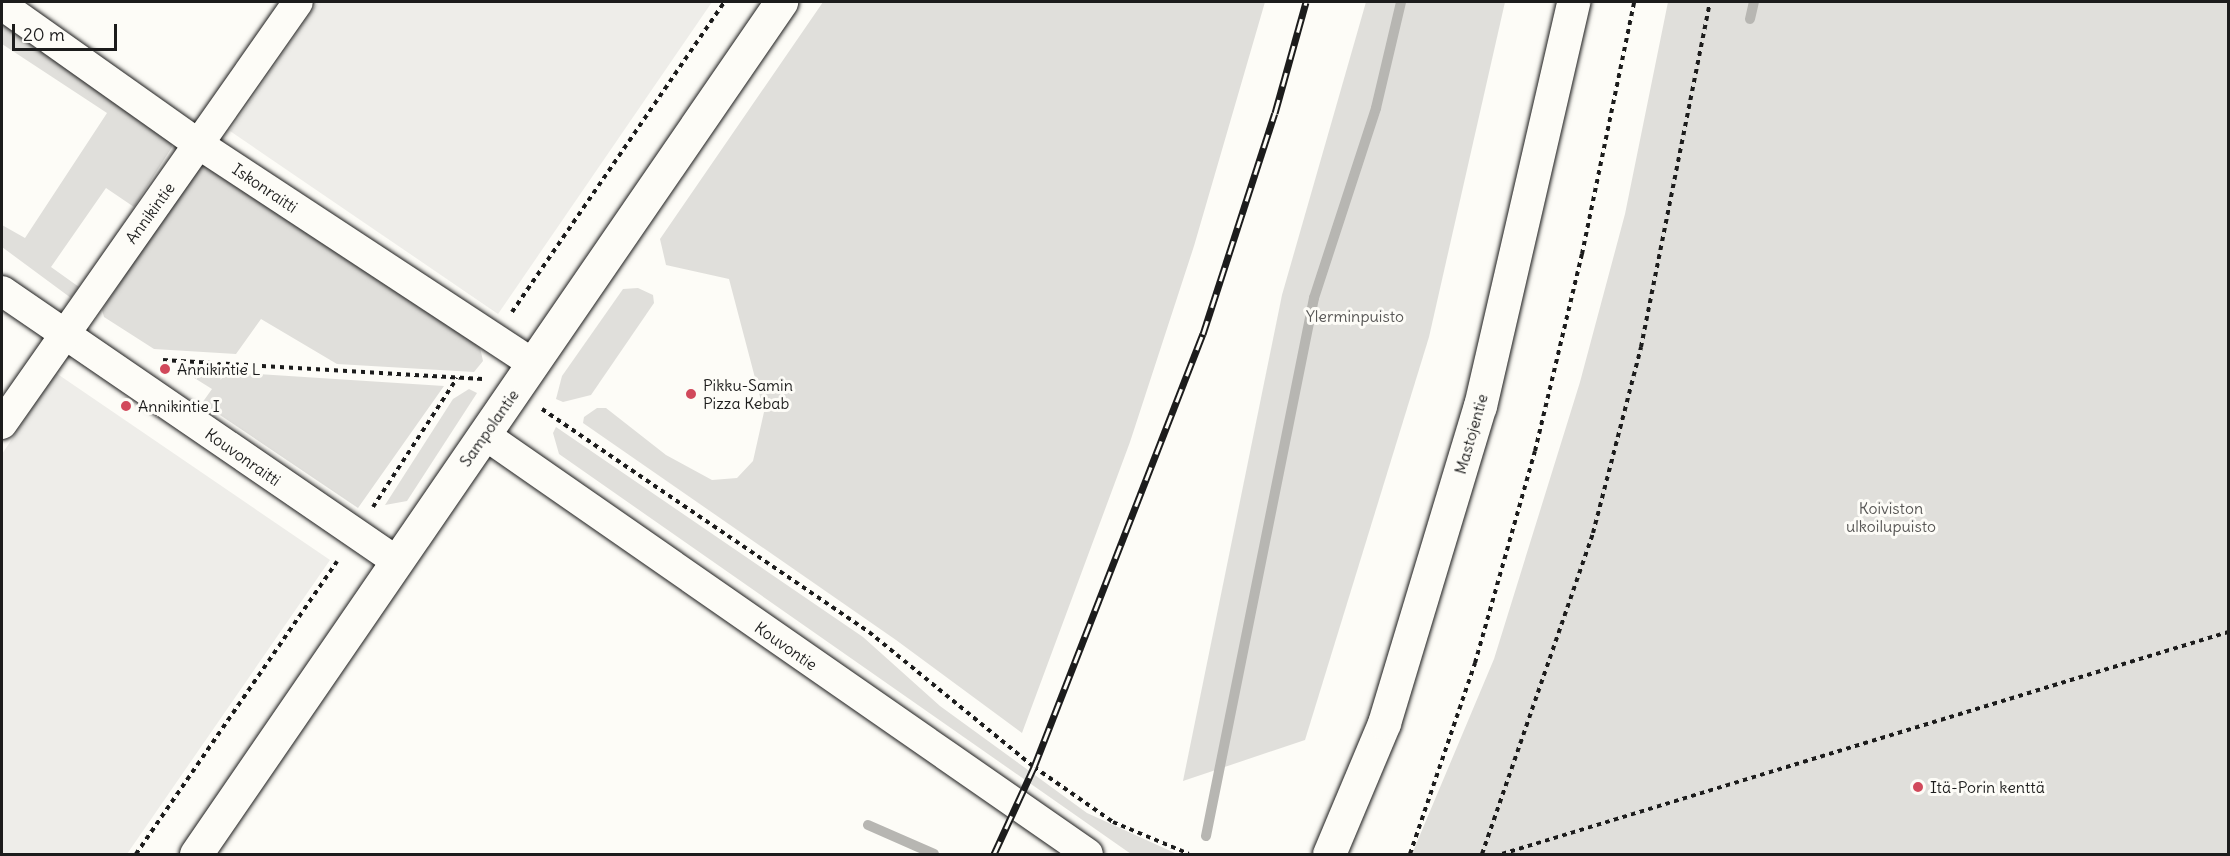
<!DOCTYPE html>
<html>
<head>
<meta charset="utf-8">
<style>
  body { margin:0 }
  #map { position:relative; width:2230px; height:856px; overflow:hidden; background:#fdfcf7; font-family:Delius,sans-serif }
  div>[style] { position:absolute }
  .built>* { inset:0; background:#eeede9 }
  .green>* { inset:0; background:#e0dfdb }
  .stream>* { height:10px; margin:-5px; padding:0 5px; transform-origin:5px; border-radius:5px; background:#b7b6b2 }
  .path>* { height:4px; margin-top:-2px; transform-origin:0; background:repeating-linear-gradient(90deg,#1c1c1c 0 4.5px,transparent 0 9px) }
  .roads { filter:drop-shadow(0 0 2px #1c1c1c) drop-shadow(0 0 2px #1c1c1c) }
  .street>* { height:30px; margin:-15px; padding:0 15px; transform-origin:15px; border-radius:15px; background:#fdfcf7 }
  .secondary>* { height:33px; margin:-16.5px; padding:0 16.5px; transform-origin:16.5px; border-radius:16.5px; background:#fdfcf7 }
  .rail>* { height:7px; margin-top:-3.5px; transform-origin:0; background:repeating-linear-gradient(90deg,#fdfcf7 0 14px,#1c1c1c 0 28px); box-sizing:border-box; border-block:2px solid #1c1c1c }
  .dots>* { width:16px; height:16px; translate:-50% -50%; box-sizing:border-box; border:3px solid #fdfcf7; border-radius:50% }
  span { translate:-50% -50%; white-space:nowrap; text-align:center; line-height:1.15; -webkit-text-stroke:6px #fdfcf7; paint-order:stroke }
  .street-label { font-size:16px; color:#1c1c1c }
  .park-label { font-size:16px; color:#575655 }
  .poi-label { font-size:16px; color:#1c1c1c }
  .left { translate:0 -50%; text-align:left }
  .frame { position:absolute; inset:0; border:3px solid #1c1c1c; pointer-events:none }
  .scale { position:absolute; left:12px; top:24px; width:105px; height:27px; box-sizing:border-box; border:3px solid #1c1c1c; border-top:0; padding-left:8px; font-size:18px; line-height:21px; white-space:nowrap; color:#1c1c1c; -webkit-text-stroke:4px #fdfcf7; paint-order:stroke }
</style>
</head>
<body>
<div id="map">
  <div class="built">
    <div style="clip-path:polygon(318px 2px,712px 2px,498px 314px,230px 131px)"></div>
    <div style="clip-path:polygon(56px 373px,330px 560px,127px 854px,2px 854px,2px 454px)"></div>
  </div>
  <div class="green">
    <div style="clip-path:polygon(823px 2px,1265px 2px,1194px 246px,1130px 442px,1022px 733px,896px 640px,583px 423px,584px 417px,597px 408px,606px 408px,666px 455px,712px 480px,737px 478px,753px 461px,764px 412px,729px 279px,666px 265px,660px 239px)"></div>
    <div style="clip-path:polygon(1366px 2px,1505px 2px,1429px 337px,1305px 740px,1183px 781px,1282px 295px)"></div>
    <div style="clip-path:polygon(1668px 2px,2228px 2px,2228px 854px,1412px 854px,1494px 659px,1580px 382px,1625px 214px)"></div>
    <div style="clip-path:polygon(2px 22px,171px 139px,172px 147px,134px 207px,106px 188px,51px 267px,79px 287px,71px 298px,2px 247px,2px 225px,25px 238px,107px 113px,2px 44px)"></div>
    <div style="clip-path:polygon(199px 165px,209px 165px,479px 343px,483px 361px,474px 372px,337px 364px,261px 319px,236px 354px,154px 349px,104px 317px,102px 310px)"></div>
    <div style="clip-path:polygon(638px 288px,653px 295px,654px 303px,591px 395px,563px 402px,556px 399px,562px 376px,623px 289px)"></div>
    <div style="clip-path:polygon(180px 369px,444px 386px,358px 508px,202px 403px,212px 389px)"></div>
    <div style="clip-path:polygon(469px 389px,477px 393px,407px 501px,385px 505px,453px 399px)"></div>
    <div style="clip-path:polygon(556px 427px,863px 637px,940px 706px,1087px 813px,1177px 854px,1131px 854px,559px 454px,553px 433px)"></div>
  </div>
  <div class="stream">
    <div style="left:1750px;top:19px;width:17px;rotate:-77deg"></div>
    <div style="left:868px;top:825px;width:72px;rotate:23.7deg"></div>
    <div style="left:1206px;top:836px;width:549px;rotate:-78.65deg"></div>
    <div style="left:1314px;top:298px;width:200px;rotate:-71.9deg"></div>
    <div style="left:1376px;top:108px;width:109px;rotate:-76.7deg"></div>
  </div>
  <div class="path">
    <div style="left:512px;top:312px;width:376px;rotate:-55.6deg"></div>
    <div style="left:163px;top:360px;width:320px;rotate:3.4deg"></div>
    <div style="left:542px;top:409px;width:396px;rotate:34.3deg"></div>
    <div style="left:869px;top:632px;width:213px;rotate:39.3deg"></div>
    <div style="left:1034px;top:767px;width:96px;rotate:34.8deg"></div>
    <div style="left:1113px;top:822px;width:82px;rotate:22.8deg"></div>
    <div style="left:373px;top:507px;width:154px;rotate:-56.9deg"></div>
    <div style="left:136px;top:854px;width:355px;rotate:-55.5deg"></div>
    <div style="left:1410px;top:854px;width:202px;rotate:-71.2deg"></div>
    <div style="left:1475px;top:663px;width:220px;rotate:-74.2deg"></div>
    <div style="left:1535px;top:451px;width:203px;rotate:-76.6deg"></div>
    <div style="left:1582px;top:254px;width:257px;rotate:-78.3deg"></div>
    <div style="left:1482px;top:854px;width:340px;rotate:-70.9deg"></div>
    <div style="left:1593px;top:533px;width:192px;rotate:-75.5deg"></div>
    <div style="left:1641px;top:347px;width:352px;rotate:-78.7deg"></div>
    <div style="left:1502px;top:854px;width:759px;rotate:-17deg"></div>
  </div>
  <div class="roads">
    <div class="street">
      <div style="left:2px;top:5px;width:242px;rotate:35.3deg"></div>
      <div style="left:200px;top:145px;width:399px;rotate:33.3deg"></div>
      <div style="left:2px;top:291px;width:478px;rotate:34.4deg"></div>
      <div style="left:2px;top:424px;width:515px;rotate:-54.95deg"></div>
      <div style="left:485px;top:435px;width:734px;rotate:34.79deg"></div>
    </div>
    <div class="secondary">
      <div style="left:196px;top:854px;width:1034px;rotate:-55.53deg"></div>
      <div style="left:1329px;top:854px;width:142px;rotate:-67.2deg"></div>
      <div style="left:1384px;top:723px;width:331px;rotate:-73.2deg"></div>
      <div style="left:1480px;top:406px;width:415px;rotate:-77deg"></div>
    </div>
  </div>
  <div class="rail">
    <div style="left:994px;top:854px;width:96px;rotate:-65.3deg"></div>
    <div style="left:1034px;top:767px;width:465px;rotate:-68.7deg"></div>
    <div style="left:1203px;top:334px;width:232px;rotate:-72deg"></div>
    <div style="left:1275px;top:113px;width:115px;rotate:-74.4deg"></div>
  </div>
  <div class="dots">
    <div style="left:165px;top:369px;background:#d1495b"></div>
    <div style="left:691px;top:394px;background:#d1495b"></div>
    <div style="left:126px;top:406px;background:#d1495b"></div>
    <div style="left:1918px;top:787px;background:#d1495b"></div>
  </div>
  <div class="street-label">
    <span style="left:265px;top:188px;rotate:34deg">Iskonraitti</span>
    <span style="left:150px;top:213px;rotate:-54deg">Annikintie</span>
    <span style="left:489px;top:428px;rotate:-55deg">Sampolantie</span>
    <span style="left:1471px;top:434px;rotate:-74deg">Mastojentie</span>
    <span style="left:243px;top:457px;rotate:35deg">Kouvonraitti</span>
    <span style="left:786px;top:646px;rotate:35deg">Kouvontie</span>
  </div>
  <div class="park-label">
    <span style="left:1355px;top:316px">Ylerminpuisto</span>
    <span style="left:1891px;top:517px">Koiviston<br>ulkoilupuisto</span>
  </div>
  <div class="poi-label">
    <span class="left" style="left:177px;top:369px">Annikintie L</span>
    <span class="left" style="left:703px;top:394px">Pikku-Samin<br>Pizza Kebab</span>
    <span class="left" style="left:138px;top:406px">Annikintie I</span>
    <span class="left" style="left:1930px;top:787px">Itä-Porin kenttä</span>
  </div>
  <div class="frame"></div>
  <div class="scale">20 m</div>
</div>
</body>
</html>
